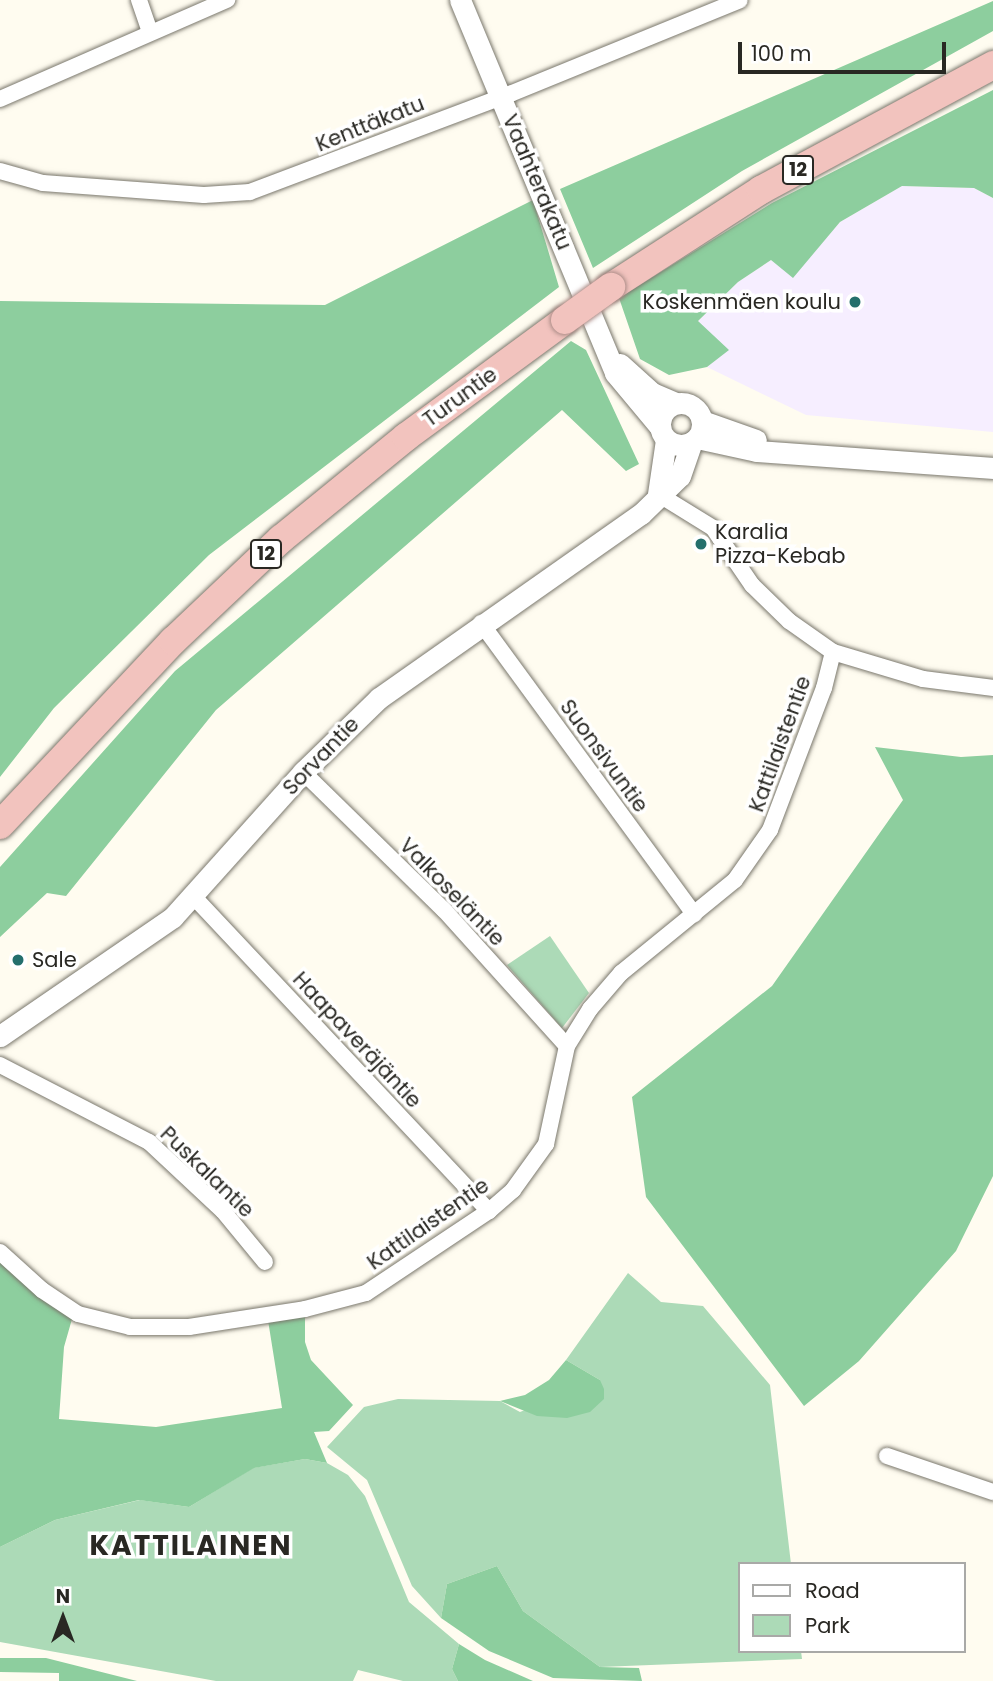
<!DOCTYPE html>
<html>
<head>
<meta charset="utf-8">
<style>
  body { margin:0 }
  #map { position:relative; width:993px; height:1681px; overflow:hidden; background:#fffcf0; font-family:Poppins,sans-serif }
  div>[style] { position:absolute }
  .education>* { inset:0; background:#f6eeff }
  .green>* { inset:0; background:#acdab7 }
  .forest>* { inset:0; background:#8dce9e }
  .roads { filter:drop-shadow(0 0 2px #7a776c) drop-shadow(0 0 2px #7a776c) }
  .street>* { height:16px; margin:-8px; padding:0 8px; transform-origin:8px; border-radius:8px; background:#fff }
  .secondary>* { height:21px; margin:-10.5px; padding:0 10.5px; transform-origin:10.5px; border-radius:10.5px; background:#fff }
  .secondary>.ring { margin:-10.5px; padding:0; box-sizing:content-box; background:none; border:21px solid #fff; border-radius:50% }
  .highway>* { height:28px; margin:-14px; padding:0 14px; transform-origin:14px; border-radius:14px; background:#f2c3be }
  .bridges { filter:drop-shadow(0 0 2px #ac8d88) drop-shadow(0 0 2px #ac8d88) }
  .highway-bridge>* { height:28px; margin:-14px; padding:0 14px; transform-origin:14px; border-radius:14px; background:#f2c3be }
  .dots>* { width:19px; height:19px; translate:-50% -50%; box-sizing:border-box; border:4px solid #fff; border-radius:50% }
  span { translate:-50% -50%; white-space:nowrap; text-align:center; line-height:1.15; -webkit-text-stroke:7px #fff; paint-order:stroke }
  .shield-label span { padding:2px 5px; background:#fff; border:2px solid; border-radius:5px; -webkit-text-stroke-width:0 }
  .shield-label { font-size:19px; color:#292823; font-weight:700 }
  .street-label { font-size:21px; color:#292823 }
  .poi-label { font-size:21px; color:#292823 }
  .right { translate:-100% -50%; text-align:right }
  .left { translate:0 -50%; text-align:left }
  .district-label { font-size:28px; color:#292823; font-weight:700; letter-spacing:2px }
  .legend { position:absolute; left:738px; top:1562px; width:228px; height:91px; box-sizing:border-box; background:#fff; border:2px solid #a9a9a7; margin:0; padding:9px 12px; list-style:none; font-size:21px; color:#292823 }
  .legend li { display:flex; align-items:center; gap:14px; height:35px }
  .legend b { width:35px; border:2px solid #a9a9a7 }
  .north { position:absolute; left:28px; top:1583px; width:70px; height:70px; -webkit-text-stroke:5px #fff; paint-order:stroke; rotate:0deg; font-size:19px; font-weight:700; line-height:28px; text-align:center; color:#292823 }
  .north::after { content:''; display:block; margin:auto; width:24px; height:32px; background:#292823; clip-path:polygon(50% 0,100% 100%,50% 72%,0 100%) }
  .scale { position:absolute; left:738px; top:42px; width:208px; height:32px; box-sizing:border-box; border:4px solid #292823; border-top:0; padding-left:9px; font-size:21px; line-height:24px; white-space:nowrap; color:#292823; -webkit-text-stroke:5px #fff; paint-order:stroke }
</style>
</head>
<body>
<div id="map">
  <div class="education">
    <div style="clip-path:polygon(902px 186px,974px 188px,993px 198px,993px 432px,806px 415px,707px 367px,728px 350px,697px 322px,738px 282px,771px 260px,793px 277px,840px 222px)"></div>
  </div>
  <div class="green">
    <div style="clip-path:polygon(550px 936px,589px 993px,562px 1028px,507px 965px)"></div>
    <div style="clip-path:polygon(628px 1273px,661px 1302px,703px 1306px,770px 1385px,791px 1564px,739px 1564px,739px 1651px,801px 1651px,802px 1659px,600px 1667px,523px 1611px,497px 1566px,447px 1584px,441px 1618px,412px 1586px,367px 1480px,327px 1447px,364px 1407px,398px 1399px,500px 1401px,520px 1412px,600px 1380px,566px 1360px)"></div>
    <div style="clip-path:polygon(305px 1459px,327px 1463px,348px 1475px,365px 1496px,409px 1602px,459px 1644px,452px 1669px,458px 1681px,403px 1681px,358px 1670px,353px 1681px,216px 1681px,0 1642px,0 1547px,55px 1520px,140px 1500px,189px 1507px,253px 1468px)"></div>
  </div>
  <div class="forest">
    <div style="clip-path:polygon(993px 1px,993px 31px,742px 171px,593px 268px,560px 189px)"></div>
    <div style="clip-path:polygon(993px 90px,993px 198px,974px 188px,902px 186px,840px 222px,793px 278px,771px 260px,738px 282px,698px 321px,729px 350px,707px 367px,669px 375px,640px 359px,619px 298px,772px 203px)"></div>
    <div style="clip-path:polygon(533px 200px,559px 287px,209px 555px,54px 708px,0 777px,0 301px,325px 305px)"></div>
    <div style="clip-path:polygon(571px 341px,586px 350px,639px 464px,626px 471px,562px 410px,216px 710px,66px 896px,47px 893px,0 937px,0 867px,175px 671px)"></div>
    <div style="clip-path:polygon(875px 747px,961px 757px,993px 755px,993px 1176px,956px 1251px,859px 1361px,804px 1406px,646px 1197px,632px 1097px,772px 986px,903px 800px)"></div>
    <div style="clip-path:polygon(0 1261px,72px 1319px,64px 1347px,59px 1419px,156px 1427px,282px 1408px,267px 1314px,305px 1309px,305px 1342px,311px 1360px,353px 1405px,329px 1431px,314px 1432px,327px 1463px,305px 1459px,254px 1468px,189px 1507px,139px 1500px,55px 1520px,0 1547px)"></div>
    <div style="clip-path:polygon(566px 1360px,600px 1380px,604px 1389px,604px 1399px,590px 1412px,567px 1418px,537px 1416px,500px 1401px,525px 1395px,549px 1380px)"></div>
    <div style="clip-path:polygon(497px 1566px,523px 1611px,600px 1667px,639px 1668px,642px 1681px,553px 1678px,489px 1651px,441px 1618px,447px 1584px)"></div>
    <div style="clip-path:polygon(459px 1644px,485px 1660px,533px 1681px,458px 1681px,452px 1669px)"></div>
    <div style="clip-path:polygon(0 1658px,46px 1658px,137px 1681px,59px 1681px,59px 1673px,0 1672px)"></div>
  </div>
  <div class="roads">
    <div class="street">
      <div style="left:139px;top:0;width:34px;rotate:71deg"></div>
      <div style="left:0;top:99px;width:248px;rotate:-23.6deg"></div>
      <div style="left:0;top:171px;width:45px;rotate:15.6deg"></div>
      <div style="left:43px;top:183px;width:161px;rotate:4.3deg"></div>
      <div style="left:204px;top:195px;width:46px;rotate:-3.7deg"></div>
      <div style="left:250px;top:192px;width:278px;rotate:-20.7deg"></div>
      <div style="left:510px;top:94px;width:248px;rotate:-22.2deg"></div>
      <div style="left:658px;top:494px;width:65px;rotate:31.7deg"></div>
      <div style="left:713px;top:528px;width:69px;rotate:55.6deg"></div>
      <div style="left:752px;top:585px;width:52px;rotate:44.2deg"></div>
      <div style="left:789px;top:621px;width:54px;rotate:35.2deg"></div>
      <div style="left:833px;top:652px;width:94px;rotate:16.7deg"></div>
      <div style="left:923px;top:679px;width:71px;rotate:7.3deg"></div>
      <div style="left:481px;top:623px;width:361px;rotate:53.8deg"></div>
      <div style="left:303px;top:772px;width:197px;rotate:44.4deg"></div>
      <div style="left:444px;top:910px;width:183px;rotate:47.9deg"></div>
      <div style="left:194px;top:897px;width:431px;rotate:46.8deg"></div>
      <div style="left:0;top:1065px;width:168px;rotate:27.3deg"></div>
      <div style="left:149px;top:1142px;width:101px;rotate:43deg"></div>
      <div style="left:223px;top:1211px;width:66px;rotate:50.5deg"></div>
      <div style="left:0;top:1252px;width:57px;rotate:42.1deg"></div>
      <div style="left:42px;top:1290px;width:43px;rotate:33.7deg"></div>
      <div style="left:78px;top:1314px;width:54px;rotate:14deg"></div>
      <div style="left:130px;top:1327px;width:59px"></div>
      <div style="left:189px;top:1327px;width:117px;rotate:-8.8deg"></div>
      <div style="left:305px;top:1309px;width:63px;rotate:-14.7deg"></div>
      <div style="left:366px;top:1293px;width:148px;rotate:-33.7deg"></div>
      <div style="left:489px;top:1211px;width:32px;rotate:-41deg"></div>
      <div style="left:513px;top:1190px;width:57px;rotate:-54.3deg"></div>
      <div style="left:546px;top:1144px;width:100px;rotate:-77.9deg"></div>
      <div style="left:567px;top:1046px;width:44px;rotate:-58.1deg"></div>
      <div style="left:590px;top:1009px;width:48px;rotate:-49.3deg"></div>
      <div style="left:621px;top:973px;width:147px;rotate:-39.2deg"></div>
      <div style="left:735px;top:880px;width:61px;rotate:-55deg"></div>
      <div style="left:770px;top:830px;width:152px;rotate:-69.2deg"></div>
      <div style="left:824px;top:688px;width:37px;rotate:-76deg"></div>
      <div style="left:887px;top:1456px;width:112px;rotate:18.8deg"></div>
    </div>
    <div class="secondary">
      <div style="left:460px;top:0;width:404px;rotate:67.4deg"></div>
      <div style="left:615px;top:373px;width:70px;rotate:50.2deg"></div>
      <div style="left:620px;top:364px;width:43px;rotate:42.2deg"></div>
      <div style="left:652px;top:393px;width:26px;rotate:23deg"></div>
      <div class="ring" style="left:660px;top:403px;width:21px;height:21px"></div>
      <div style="left:702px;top:421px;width:57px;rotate:19.4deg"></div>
      <div style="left:697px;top:438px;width:61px;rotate:12.2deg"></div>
      <div style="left:757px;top:451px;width:237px;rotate:4.1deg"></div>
      <div style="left:658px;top:494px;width:55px;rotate:-81.6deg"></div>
      <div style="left:0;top:1036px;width:210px;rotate:-34.5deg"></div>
      <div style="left:173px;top:917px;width:195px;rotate:-48.1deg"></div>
      <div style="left:303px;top:772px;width:106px;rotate:-44.2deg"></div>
      <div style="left:379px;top:698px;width:320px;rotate:-35.1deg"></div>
      <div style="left:641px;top:514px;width:54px;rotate:-44.3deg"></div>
      <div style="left:680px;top:476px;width:36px;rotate:-71deg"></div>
    </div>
    <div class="highway">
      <div style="left:611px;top:287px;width:179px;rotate:-32.9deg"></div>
      <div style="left:761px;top:190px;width:264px;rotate:-28.3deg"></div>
      <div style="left:0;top:825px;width:253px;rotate:-46.8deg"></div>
      <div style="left:173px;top:641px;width:149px;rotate:-43.4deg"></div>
      <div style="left:281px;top:539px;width:161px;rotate:-39.2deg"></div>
      <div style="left:406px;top:437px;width:197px;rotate:-36.3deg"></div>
    </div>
  </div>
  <div class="bridges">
    <div class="highway-bridge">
      <div style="left:565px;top:320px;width:57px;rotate:-35.7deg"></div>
    </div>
  </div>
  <div class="dots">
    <div style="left:855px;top:302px;background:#246f6c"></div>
    <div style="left:701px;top:544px;background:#246f6c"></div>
    <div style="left:18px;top:960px;background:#246f6c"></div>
  </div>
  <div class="shield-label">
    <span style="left:798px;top:170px">12</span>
    <span style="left:266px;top:554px">12</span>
  </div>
  <div class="street-label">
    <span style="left:370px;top:124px;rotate:-22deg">Kenttäkatu</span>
    <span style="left:537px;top:182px;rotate:67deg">Vaahterakatu</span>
    <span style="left:460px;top:397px;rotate:-36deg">Turuntie</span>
    <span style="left:780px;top:744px;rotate:-70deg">Kattilaistentie</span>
    <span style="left:321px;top:756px;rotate:-46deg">Sorvantie</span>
    <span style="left:604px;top:756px;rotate:54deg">Suonsivuntie</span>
    <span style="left:452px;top:892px;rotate:46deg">Valkoseläntie</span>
    <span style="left:357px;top:1040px;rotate:47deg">Haapaveräjäntie</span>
    <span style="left:207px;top:1172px;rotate:44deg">Puskalantie</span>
    <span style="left:428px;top:1224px;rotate:-35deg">Kattilaistentie</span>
  </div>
  <div class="poi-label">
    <span class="right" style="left:841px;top:302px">Koskenmäen koulu</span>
    <span class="left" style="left:715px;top:544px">Karalia<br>Pizza-Kebab</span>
    <span class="left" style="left:32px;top:960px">Sale</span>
  </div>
  <div class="district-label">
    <span style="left:191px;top:1546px">KATTILAINEN</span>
  </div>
  <ul class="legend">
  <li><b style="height:9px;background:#fff"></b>Road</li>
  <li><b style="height:19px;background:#acdab7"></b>Park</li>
  </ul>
  <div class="north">N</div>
  <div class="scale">100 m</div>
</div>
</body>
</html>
